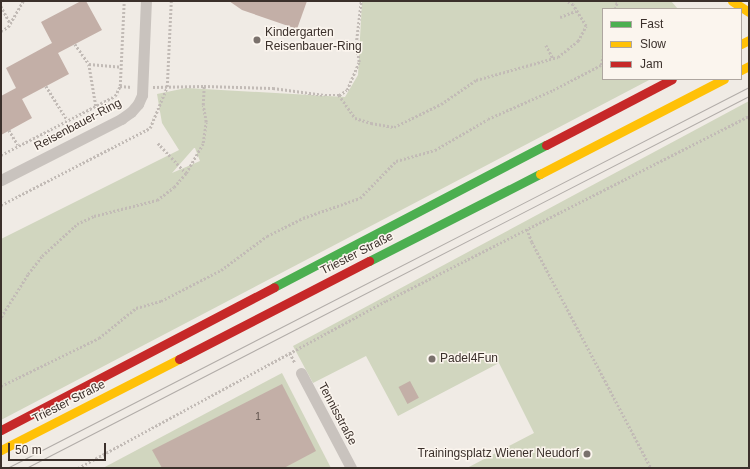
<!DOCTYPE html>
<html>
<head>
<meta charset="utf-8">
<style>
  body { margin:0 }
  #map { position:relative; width:750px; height:469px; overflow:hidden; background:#f0ebe5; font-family:Helvetica,sans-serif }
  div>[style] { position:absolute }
  .green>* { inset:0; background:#d1d6bf }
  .building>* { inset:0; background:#c3afa7; transform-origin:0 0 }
  .path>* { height:2.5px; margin-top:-1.25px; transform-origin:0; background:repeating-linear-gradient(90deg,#c2bbb6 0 2px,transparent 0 4px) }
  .street>* { height:11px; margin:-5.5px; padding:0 5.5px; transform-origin:5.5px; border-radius:5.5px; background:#c9c3be }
  .fast>* { height:9px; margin:-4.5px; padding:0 4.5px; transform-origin:4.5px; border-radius:4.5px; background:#4caf50 }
  .slow>* { height:9px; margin:-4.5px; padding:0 4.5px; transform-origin:4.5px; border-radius:4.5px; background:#ffc107 }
  .jam>* { height:9px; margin:-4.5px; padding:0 4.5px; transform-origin:4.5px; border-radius:4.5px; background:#c62828 }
  .tram>* { height:1px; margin:-0.5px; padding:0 0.5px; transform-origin:0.5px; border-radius:0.5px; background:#b1aca8 }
  .dots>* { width:11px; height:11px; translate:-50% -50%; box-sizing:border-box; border:2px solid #fbf5ee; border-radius:50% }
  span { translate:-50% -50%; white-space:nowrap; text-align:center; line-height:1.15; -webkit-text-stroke:3px #fbf5ee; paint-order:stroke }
  .number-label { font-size:10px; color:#5d504a }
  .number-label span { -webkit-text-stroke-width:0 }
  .poi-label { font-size:12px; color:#3b302b }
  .left { translate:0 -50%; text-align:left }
  .right { translate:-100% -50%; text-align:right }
  .street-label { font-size:12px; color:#3b302b }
  .frame { position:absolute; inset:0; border:2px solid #3b302b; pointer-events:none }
  .legend { position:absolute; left:602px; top:8px; width:140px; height:72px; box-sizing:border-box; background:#fbf5ee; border:1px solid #aea6a0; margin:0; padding:5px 7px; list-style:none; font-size:12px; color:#3b302b }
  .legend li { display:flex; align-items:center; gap:8px; height:20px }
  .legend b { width:20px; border:1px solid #aea6a0 }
  .scale { position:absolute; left:8px; top:443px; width:98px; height:18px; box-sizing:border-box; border:2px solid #3b302b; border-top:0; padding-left:5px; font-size:12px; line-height:14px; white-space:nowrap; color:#3b302b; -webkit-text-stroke:3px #fbf5ee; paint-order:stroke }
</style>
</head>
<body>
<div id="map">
  <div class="green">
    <div style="clip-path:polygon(evenodd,362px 1px,671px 1px,678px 9px,603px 9px,603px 79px,651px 79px,1px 420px,1px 239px,179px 150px,162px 123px,157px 94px,186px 88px,345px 97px,358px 75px,362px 1px,195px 148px,200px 161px,172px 173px,194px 148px,195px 148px)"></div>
    <div style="clip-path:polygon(749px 101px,749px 468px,467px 468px,534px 433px,499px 363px,398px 416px,366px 356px,313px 383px,293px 346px)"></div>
    <div style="clip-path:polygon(282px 373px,331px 468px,103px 468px)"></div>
  </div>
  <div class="building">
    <div style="clip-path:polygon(81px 1px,86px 1px,102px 30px,58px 53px,69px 74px,22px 99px,32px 118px,1px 135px,1px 96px,16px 88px,6px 68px,52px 43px,41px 22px)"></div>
    <div style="clip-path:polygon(229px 1px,307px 1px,297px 29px,242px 10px)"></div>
    <div style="left:410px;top:381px;width:19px;height:13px;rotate:62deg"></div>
    <div style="clip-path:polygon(282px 384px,316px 451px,284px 468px,162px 468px,152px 450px)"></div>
  </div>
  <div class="path">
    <div style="left:1px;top:6px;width:19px;rotate:62deg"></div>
    <div style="left:615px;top:9px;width:7px;rotate:-74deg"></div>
    <div style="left:617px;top:2px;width:1px;rotate:-135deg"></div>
    <div style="left:560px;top:17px;width:17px;rotate:-21deg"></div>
    <div style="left:1px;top:31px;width:8px;rotate:-30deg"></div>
    <div style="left:8px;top:27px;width:30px;rotate:-60deg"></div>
    <div style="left:75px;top:44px;width:24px;rotate:55deg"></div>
    <div style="left:89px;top:64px;width:32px;rotate:5deg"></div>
    <div style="left:546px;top:45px;width:15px;rotate:62deg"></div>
    <div style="left:89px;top:64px;width:43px;rotate:80.5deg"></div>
    <div style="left:46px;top:86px;width:40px;rotate:58deg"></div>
    <div style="left:120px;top:86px;width:12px;rotate:5deg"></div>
    <div style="left:153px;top:87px;width:51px;rotate:-1.1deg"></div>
    <div style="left:339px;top:95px;width:28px;rotate:55deg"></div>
    <div style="left:355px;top:118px;width:17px;rotate:17deg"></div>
    <div style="left:371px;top:123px;width:23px;rotate:10deg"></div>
    <div style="left:394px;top:127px;width:52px;rotate:-26.1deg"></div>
    <div style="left:441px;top:104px;width:42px;rotate:-34.4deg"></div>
    <div style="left:476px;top:80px;width:85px;rotate:-15.7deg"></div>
    <div style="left:558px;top:57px;width:26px;rotate:-39deg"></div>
    <div style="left:578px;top:41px;width:17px;rotate:-62deg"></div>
    <div style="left:586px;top:26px;width:25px;rotate:-122deg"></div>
    <div style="left:573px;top:5px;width:8px;rotate:-150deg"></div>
    <div style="left:9px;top:130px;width:17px;rotate:59deg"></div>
    <div style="left:158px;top:143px;width:41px;rotate:47deg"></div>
    <div style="left:1px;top:155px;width:128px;rotate:-27.4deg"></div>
    <div style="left:115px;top:96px;width:11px;rotate:-63deg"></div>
    <div style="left:120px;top:86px;width:85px;rotate:-87.3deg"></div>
    <div style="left:1px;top:205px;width:168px;rotate:-27.3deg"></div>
    <div style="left:150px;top:128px;width:44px;rotate:-67.5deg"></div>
    <div style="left:167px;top:87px;width:86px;rotate:-87.3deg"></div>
    <div style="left:527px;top:229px;width:14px;rotate:69deg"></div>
    <div style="left:532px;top:242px;width:255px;rotate:62.2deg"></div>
    <div style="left:1px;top:317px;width:51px;rotate:-57.9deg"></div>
    <div style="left:28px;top:274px;width:23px;rotate:-52deg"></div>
    <div style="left:42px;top:256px;width:47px;rotate:-42.4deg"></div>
    <div style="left:77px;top:224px;width:19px;rotate:-25deg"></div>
    <div style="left:94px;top:216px;width:65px;rotate:-14.3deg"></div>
    <div style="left:157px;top:200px;width:21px;rotate:-37deg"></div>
    <div style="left:174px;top:187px;width:18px;rotate:-49deg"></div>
    <div style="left:186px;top:173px;width:34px;rotate:-60deg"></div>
    <div style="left:203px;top:143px;width:21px;rotate:-82deg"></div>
    <div style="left:206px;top:122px;width:17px;rotate:-100deg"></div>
    <div style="left:203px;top:105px;width:19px;rotate:-87deg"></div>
    <div style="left:204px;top:86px;width:69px;rotate:1.7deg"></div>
    <div style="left:273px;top:88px;width:52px;rotate:7.7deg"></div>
    <div style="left:325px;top:95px;width:14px"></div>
    <div style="left:339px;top:95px;width:9px;rotate:-32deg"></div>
    <div style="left:347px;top:90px;width:30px;rotate:-67deg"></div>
    <div style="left:359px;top:62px;width:18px;rotate:-99deg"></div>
    <div style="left:356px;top:44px;width:43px;rotate:-83.4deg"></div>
    <div style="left:290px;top:353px;width:11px;rotate:63deg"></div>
    <div style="left:1px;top:386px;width:109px;rotate:-26.1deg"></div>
    <div style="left:99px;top:338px;width:48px;rotate:-39deg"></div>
    <div style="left:136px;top:308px;width:26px;rotate:-16deg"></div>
    <div style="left:161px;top:301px;width:68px;rotate:-27.3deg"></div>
    <div style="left:221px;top:270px;width:57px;rotate:-36.5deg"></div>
    <div style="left:267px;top:236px;width:40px;rotate:-26.6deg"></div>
    <div style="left:303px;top:218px;width:60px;rotate:-19.3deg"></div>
    <div style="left:360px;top:198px;width:52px;rotate:-45.8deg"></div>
    <div style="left:396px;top:161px;width:41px;rotate:-15.8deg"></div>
    <div style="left:435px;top:150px;width:61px;rotate:-30.3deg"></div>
    <div style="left:488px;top:119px;width:71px;rotate:-24deg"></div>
    <div style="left:553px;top:90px;width:54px;rotate:-27.5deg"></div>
    <div style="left:601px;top:65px;width:9px;rotate:-77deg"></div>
    <div style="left:78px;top:468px;width:350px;rotate:-28.5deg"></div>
    <div style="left:386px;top:301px;width:407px;rotate:-27deg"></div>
  </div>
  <div class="street">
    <div style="left:1px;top:180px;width:135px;rotate:-26.9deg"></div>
    <div style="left:121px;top:119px;width:12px;rotate:-35deg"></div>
    <div style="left:131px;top:112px;width:11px;rotate:-49deg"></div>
    <div style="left:138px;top:104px;width:10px;rotate:-66deg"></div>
    <div style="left:142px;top:95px;width:94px;rotate:-87.6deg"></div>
    <div style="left:301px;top:373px;width:107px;rotate:62.2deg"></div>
  </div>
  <div class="fast">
    <div style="left:369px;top:261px;width:192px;rotate:-27deg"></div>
    <div style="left:274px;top:287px;width:307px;rotate:-27.6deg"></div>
  </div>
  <div class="slow">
    <div style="left:732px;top:1px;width:20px;rotate:33deg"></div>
    <div style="left:741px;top:44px;width:9px;rotate:-27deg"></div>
    <div style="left:741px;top:70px;width:9px;rotate:-27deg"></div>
    <div style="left:540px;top:174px;width:207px;rotate:-27.3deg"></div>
    <div style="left:1px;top:450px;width:200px;rotate:-27.1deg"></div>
  </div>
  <div class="jam">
    <div style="left:546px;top:145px;width:142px;rotate:-27.6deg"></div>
    <div style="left:179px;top:359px;width:214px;rotate:-27.3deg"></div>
    <div style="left:1px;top:430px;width:308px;rotate:-27.6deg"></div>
  </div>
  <div class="tram">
    <div style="left:7px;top:468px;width:834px;rotate:-27.18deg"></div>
    <div style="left:26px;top:468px;width:813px;rotate:-27.23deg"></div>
  </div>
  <div class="dots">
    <div style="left:257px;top:40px;background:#7a716c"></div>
    <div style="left:432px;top:359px;background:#7a716c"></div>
    <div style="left:587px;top:454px;background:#7a716c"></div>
  </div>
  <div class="number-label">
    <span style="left:258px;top:417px">1</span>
  </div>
  <div class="poi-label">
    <span class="left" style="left:265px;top:40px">Kindergarten<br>Reisenbauer-Ring</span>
    <span class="left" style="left:440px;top:359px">Padel4Fun</span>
    <span class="right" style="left:579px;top:454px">Trainingsplatz Wiener Neudorf</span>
  </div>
  <div class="street-label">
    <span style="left:78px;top:125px;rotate:-28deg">Reisenbauer-Ring</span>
    <span style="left:357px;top:254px;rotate:-27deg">Triester Straße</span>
    <span style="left:69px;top:402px;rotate:-27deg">Triester Straße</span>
    <span style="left:337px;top:414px;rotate:62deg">Tennisstraße</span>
  </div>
  <div class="frame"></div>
  <ul class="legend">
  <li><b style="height:5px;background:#4caf50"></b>Fast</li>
  <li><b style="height:5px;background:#ffc107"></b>Slow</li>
  <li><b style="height:5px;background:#c62828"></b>Jam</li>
  </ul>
  <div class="scale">50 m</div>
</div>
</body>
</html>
